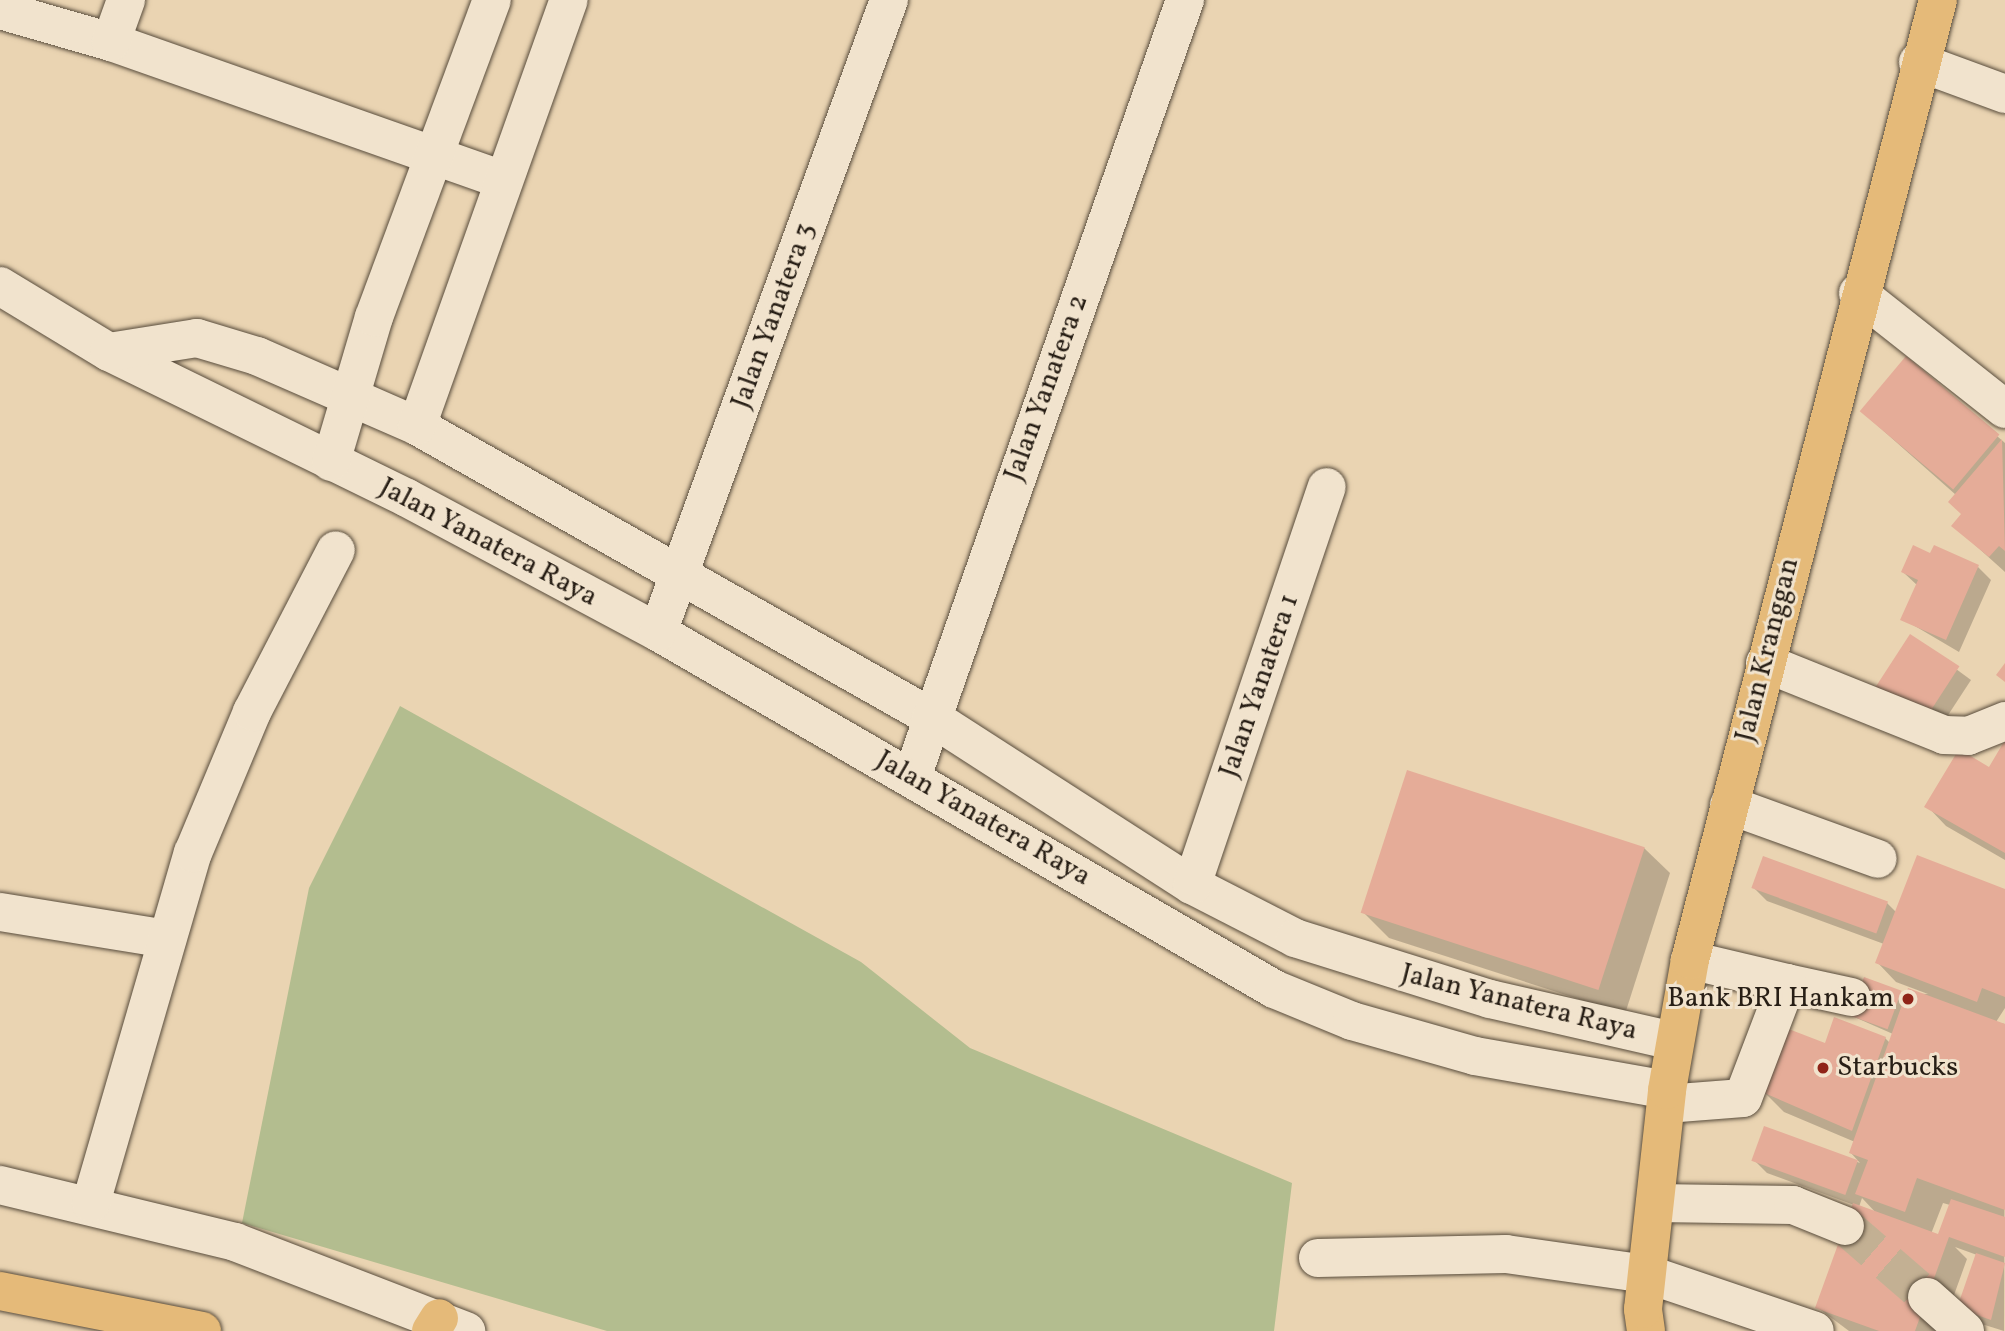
<!DOCTYPE html>
<html>
<head>
<meta charset="utf-8">
<style>
  body { margin:0 }
  #map { position:relative; width:2005px; height:1331px; overflow:hidden; background:#ead4b2; font-family:Vollkorn,serif }
  div>[style] { position:absolute }
  .green>* { inset:0; background:#b3bd8f }
  .shadow>* { inset:0; background:#0003 }
  .building>* { inset:0; background:#e5ac98; transform-origin:0 0 }
  .minor-tunnel>* { height:38px; margin-top:-19px; transform-origin:0; background:repeating-linear-gradient(90deg,#c3b093 0 38px,transparent 0 57px) }
  .roads { filter:drop-shadow(0 0 2px #584c3c) drop-shadow(0 0 2px #584c3c) }
  .minor>* { height:38px; margin:-19px; padding:0 19px; transform-origin:19px; border-radius:19px; background:#f1e3cd }
  .major>* { height:38px; margin:-19px; padding:0 19px; transform-origin:19px; border-radius:19px; background:#e5ba79 }
  .highway>* { height:38px; margin:-19px; padding:0 19px; transform-origin:19px; border-radius:19px; background:#e5ba79 }
  .dots>* { width:19px; height:19px; translate:-50% -50%; box-sizing:border-box; border:4px solid #f1e3cd; border-radius:50% }
  span { translate:-50% -50%; white-space:nowrap; text-align:center; line-height:1.15; -webkit-text-stroke:6px #f1e3cd; paint-order:stroke }
  .street-label { font-size:28px; color:#271e15 }
  .poi-label { font-size:28px; color:#271e15 }
  .right { translate:-100% -50%; text-align:right }
  .left { translate:0 -50%; text-align:left }
</style>
</head>
<body>
<div id="map">
  <div class="green">
    <div style="clip-path:polygon(400px 706px,861px 962px,970px 1048px,1292px 1183px,1274px 1331px,607px 1331px,242px 1223px,309px 888px)"></div>
  </div>
  <div class="shadow">
    <div style="clip-path:polygon(1907px 358px,2005px 443px,2005px 572px,1954px 526px,1963px 515px,1956px 495px,1861px 411px)"></div>
    <div style="clip-path:polygon(1931px 556px,1978px 567px,1991px 580px,1959px 652px,1903px 619px,1918px 586px,1903px 572px)"></div>
    <div style="clip-path:polygon(1911px 636px,1971px 680px,1937px 732px)"></div>
    <div style="clip-path:polygon(2005px 743px,2005px 860px,1946px 826px,1927px 806px,1990px 769px)"></div>
    <div style="clip-path:polygon(1644px 848px,1670px 873px,1625px 1014px,1389px 938px,1363px 912px)"></div>
    <div style="clip-path:polygon(evenodd,1754px 888px,1887px 903px,1896px 912px,2005px 891px,2005px 1008px,1996px 1022px,2005px 1024px,2004px 1331px,1972px 1321px,1977px 1255px,1955px 1247px,1967px 1259px,1941px 1331px,1849px 1331px,1817px 1307px,1854px 1205px,1767px 1173px,1754px 1160px,1765px 1128px,1860px 1163px,1851px 1153px,1855px 1142px,1784px 1112px,1764px 1092px,1826px 1045px,1885px 1038px,1890px 1043px,1893px 1034px,1852px 1016px,1901px 993px,1928px 994px,1896px 982px,1877px 962px,1884px 944px,1767px 901px,1754px 888px,1862px 1198px,1877px 1214px,1859px 1207px,1862px 1198px,1754px 888px,1943px 1203px,1950px 1205px,1946px 1239px,1931px 1234px,1943px 1203px)"></div>
  </div>
  <div class="building">
    <div style="left:1906px;top:356px;width:122px;height:72px;rotate:40deg"></div>
    <div style="clip-path:polygon(2002px 439px,2005px 551px,1999px 546px,1989px 557px,1951px 526px,1961px 514px,1948px 502px)"></div>
    <div style="clip-path:polygon(1913px 545px,1930px 553px,1934px 545px,1979px 565px,1946px 640px,1900px 620px,1918px 580px,1901px 572px)"></div>
    <div style="left:1910px;top:634px;width:59px;height:65px;rotate:33deg"></div>
    <div style="clip-path:polygon(2005px 663px,2005px 682px,1996px 675px)"></div>
    <div style="clip-path:polygon(2005px 740px,2005px 853px,1924px 807px,1959px 749px,1989px 767px)"></div>
    <div style="left:1407px;top:770px;width:250px;height:150px;rotate:18deg"></div>
    <div style="clip-path:polygon(1917px 855px,2005px 889px,2005px 997px,1982px 988px,1977px 1002px,1875px 963px)"></div>
    <div style="left:1763px;top:856px;width:133px;height:34px;rotate:20deg"></div>
    <div style="left:1864px;top:977px;width:40px;height:41px;rotate:20deg"></div>
    <div style="clip-path:polygon(1908px 988px,2005px 1024px,2005px 1210px,1917px 1178px,1905px 1212px,1855px 1194px,1868px 1160px,1849px 1153px)"></div>
    <div style="clip-path:polygon(1834px 1017px,1886px 1037px,1852px 1131px,1762px 1092px,1786px 1028px,1825px 1043px)"></div>
    <div style="left:1764px;top:1126px;width:100px;height:37px;rotate:20deg"></div>
    <div style="clip-path:polygon(1951px 1199px,2005px 1217px,2005px 1257px,1949px 1237px,1915px 1331px,1879px 1331px,1815px 1308px,1853px 1203px,1938px 1234px)"></div>
    <div style="clip-path:polygon(1976px 1253px,2005px 1263px,1991px 1320px,1957px 1308px)"></div>
  </div>
  <div class="minor-tunnel">
    <div style="left:1845px;top:1226px;width:108px;rotate:40.9deg"></div>
  </div>
  <div class="roads">
    <div class="minor">
      <div style="left:0;top:10px;width:116px;rotate:16.1deg"></div>
      <div style="left:111px;top:42px;width:415px;rotate:19.4deg"></div>
      <div style="left:111px;top:42px;width:45px;rotate:-70.3deg"></div>
      <div style="left:1918px;top:62px;width:93px;rotate:20.2deg"></div>
      <div style="left:0;top:286px;width:127px;rotate:31.2deg"></div>
      <div style="left:109px;top:352px;width:332px;rotate:26.1deg"></div>
      <div style="left:407px;top:498px;width:285px;rotate:28.1deg"></div>
      <div style="left:658px;top:632px;width:712px;rotate:30.09deg"></div>
      <div style="left:1274px;top:989px;width:84px;rotate:22.3deg"></div>
      <div style="left:1352px;top:1021px;width:128px;rotate:15.9deg"></div>
      <div style="left:1475px;top:1056px;width:195px;rotate:10deg"></div>
      <div style="left:1858px;top:293px;width:187px;rotate:38.3deg"></div>
      <div style="left:109px;top:352px;width:89px;rotate:-9deg"></div>
      <div style="left:197px;top:338px;width:63px;rotate:16.7deg"></div>
      <div style="left:257px;top:356px;width:175px;rotate:23.6deg"></div>
      <div style="left:417px;top:426px;width:591px;rotate:29.52deg"></div>
      <div style="left:931px;top:717px;width:310px;rotate:32.8deg"></div>
      <div style="left:1192px;top:885px;width:116px;rotate:27.2deg"></div>
      <div style="left:1295px;top:938px;width:204px;rotate:17.4deg"></div>
      <div style="left:1490px;top:999px;width:188px;rotate:12.9deg"></div>
      <div style="left:417px;top:426px;width:452px;rotate:-70.4deg"></div>
      <div style="left:331px;top:462px;width:151px;rotate:-73.5deg"></div>
      <div style="left:374px;top:317px;width:338px;rotate:-69.6deg"></div>
      <div style="left:658px;top:632px;width:673px;rotate:-69.92deg"></div>
      <div style="left:1765px;top:663px;width:193px;rotate:21.9deg"></div>
      <div style="left:1944px;top:735px;width:24px;rotate:2deg"></div>
      <div style="left:1968px;top:736px;width:40px;rotate:-22deg"></div>
      <div style="left:912px;top:777px;width:824px;rotate:-70.64deg"></div>
      <div style="left:1729px;top:805px;width:158px;rotate:19.9deg"></div>
      <div style="left:1192px;top:885px;width:420px;rotate:-71.3deg"></div>
      <div style="left:0;top:912px;width:169px;rotate:9.2deg"></div>
      <div style="left:1787px;top:983px;width:66px;rotate:12.3deg"></div>
      <div style="left:1666px;top:1104px;width:77px;rotate:-4.5deg"></div>
      <div style="left:1743px;top:1098px;width:123px;rotate:-69.1deg"></div>
      <div style="left:1787px;top:983px;width:100px;rotate:-166.7deg"></div>
      <div style="left:0;top:1185px;width:242px;rotate:13.6deg"></div>
      <div style="left:235px;top:1242px;width:248px;rotate:21.1deg"></div>
      <div style="left:91px;top:1203px;width:365px;rotate:-73.8deg"></div>
      <div style="left:193px;top:853px;width:153px;rotate:-67.3deg"></div>
      <div style="left:252px;top:712px;width:182px;rotate:-62.6deg"></div>
      <div style="left:1655px;top:1203px;width:138px;rotate:0.8deg"></div>
      <div style="left:1793px;top:1205px;width:56px;rotate:22deg"></div>
      <div style="left:1318px;top:1258px;width:188px;rotate:-1.2deg"></div>
      <div style="left:1506px;top:1254px;width:142px;rotate:8.1deg"></div>
      <div style="left:1647px;top:1274px;width:177px;rotate:18.7deg"></div>
      <div style="left:1927px;top:1297px;width:51px;rotate:41.8deg"></div>
    </div>
    <div class="major">
      <div style="left:1646px;top:1331px;width:22px;rotate:-98deg"></div>
      <div style="left:1643px;top:1309px;width:220px;rotate:-83.7deg"></div>
      <div style="left:1667px;top:1090px;width:132px;rotate:-80deg"></div>
      <div style="left:1690px;top:960px;width:992px;rotate:-75.52deg"></div>
    </div>
    <div class="highway">
      <div style="left:0;top:1291px;width:206px;rotate:11.2deg"></div>
      <div style="left:431px;top:1331px;width:15px;rotate:-58deg"></div>
    </div>
  </div>
  <div class="dots">
    <div style="left:1908px;top:999px;background:#8f2418"></div>
    <div style="left:1823px;top:1068px;background:#8f2418"></div>
  </div>
  <div class="street-label">
    <span style="left:774px;top:316px;rotate:-70deg">Jalan Yanatera 3</span>
    <span style="left:1047px;top:388px;rotate:-70deg">Jalan Yanatera 2</span>
    <span style="left:488px;top:543px;rotate:28deg">Jalan Yanatera Raya</span>
    <span style="left:1768px;top:650px;rotate:-76deg">Jalan Kranggan</span>
    <span style="left:1260px;top:686px;rotate:-71deg">Jalan Yanatera 1</span>
    <span style="left:983px;top:819px;rotate:30deg">Jalan Yanatera Raya</span>
    <span style="left:1519px;top:1003px;rotate:14deg">Jalan Yanatera Raya</span>
  </div>
  <div class="poi-label">
    <span class="right" style="left:1894px;top:999px">Bank BRI Hankam</span>
    <span class="left" style="left:1837px;top:1068px">Starbucks</span>
  </div>
</div>
</body>
</html>
